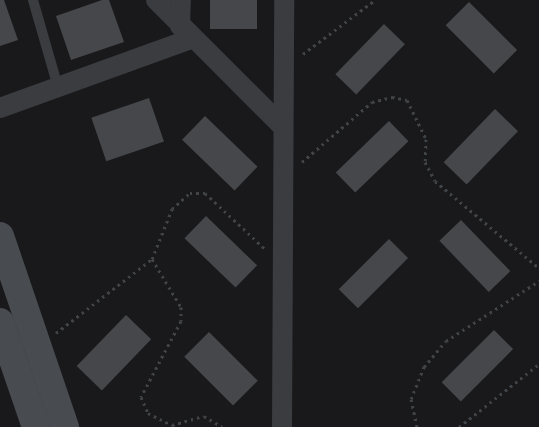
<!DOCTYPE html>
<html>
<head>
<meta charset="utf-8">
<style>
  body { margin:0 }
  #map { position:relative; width:539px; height:427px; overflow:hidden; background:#19191b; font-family:Lato,sans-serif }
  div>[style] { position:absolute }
  .building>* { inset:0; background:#46474b; transform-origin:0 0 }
  .path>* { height:3px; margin-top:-1.5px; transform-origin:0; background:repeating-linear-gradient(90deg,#404347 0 2.5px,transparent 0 6.5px) }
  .lane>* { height:10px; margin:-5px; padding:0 5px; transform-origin:5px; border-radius:5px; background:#3a3c40 }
  .street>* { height:20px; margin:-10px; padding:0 10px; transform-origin:10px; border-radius:10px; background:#3a3c40 }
  .secondary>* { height:28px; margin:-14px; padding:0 14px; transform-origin:14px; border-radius:14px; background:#484b4f }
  span { translate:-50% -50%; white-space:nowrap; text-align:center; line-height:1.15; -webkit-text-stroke:4px #141416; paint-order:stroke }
</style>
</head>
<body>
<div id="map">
  <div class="building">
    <div style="clip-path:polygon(0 0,4px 0,18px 40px,0 46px)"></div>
    <div style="clip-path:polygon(102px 0,109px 0,124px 42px,71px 60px,56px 16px)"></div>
    <div style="left:210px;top:0;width:47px;height:29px"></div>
    <div style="left:469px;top:2px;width:68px;height:33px;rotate:45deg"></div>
    <div style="left:384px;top:24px;width:29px;height:70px;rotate:44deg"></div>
    <div style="left:149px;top:98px;width:46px;height:61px;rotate:71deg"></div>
    <div style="left:495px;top:109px;width:32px;height:74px;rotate:44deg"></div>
    <div style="left:205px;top:116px;width:73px;height:33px;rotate:44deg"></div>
    <div style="left:389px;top:121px;width:28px;height:74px;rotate:46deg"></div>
    <div style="left:206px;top:216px;width:71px;height:31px;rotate:44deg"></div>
    <div style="left:461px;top:220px;width:71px;height:30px;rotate:46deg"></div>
    <div style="left:389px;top:239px;width:27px;height:71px;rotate:45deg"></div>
    <div style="left:126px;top:315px;width:35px;height:71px;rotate:44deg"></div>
    <div style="left:494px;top:330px;width:27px;height:74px;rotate:45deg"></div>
    <div style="left:209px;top:332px;width:69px;height:35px;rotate:45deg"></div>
  </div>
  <div class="path">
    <div style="left:303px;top:54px;width:90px;rotate:-36.9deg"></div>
    <div style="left:302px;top:162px;width:92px;rotate:-40.6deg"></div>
    <div style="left:372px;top:102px;width:21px;rotate:-14deg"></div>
    <div style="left:392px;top:97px;width:15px;rotate:11deg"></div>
    <div style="left:407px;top:100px;width:43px;rotate:64deg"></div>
    <div style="left:426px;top:139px;width:23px;rotate:92deg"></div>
    <div style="left:425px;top:162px;width:21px;rotate:62deg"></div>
    <div style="left:435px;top:181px;width:136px;rotate:39.9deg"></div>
    <div style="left:152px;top:259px;width:56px;rotate:58.9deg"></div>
    <div style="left:181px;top:307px;width:14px;rotate:90deg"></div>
    <div style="left:181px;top:321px;width:86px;rotate:117.8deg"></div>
    <div style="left:141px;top:397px;width:17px;rotate:66deg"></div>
    <div style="left:148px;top:413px;width:27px;rotate:27deg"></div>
    <div style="left:172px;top:425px;width:33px;rotate:-16deg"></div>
    <div style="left:204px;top:416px;width:21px;rotate:31deg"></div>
    <div style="left:56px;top:333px;width:121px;rotate:-37.6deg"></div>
    <div style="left:152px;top:259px;width:54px;rotate:-68.2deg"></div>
    <div style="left:172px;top:209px;width:24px;rotate:-42deg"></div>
    <div style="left:190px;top:193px;width:15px"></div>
    <div style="left:205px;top:193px;width:81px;rotate:43deg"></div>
    <div style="left:417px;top:427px;width:29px;rotate:-102deg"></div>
    <div style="left:411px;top:399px;width:35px;rotate:-68deg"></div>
    <div style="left:424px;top:367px;width:34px;rotate:-50deg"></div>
    <div style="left:446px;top:341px;width:111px;rotate:-32.8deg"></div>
    <div style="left:459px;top:427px;width:102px;rotate:-38.2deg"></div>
  </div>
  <div class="lane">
    <div style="left:33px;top:0;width:91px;rotate:74deg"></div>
  </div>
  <div class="street">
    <div style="left:156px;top:0;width:177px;rotate:45deg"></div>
    <div style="left:180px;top:26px;width:26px;rotate:-88deg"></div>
    <div style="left:0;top:108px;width:205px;rotate:-19.9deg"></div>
    <div style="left:282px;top:427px;width:427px;rotate:-89.7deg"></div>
  </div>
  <div class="secondary">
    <div style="left:0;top:236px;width:202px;rotate:71.2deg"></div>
    <div style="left:0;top:322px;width:111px;rotate:71.1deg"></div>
  </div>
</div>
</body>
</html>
